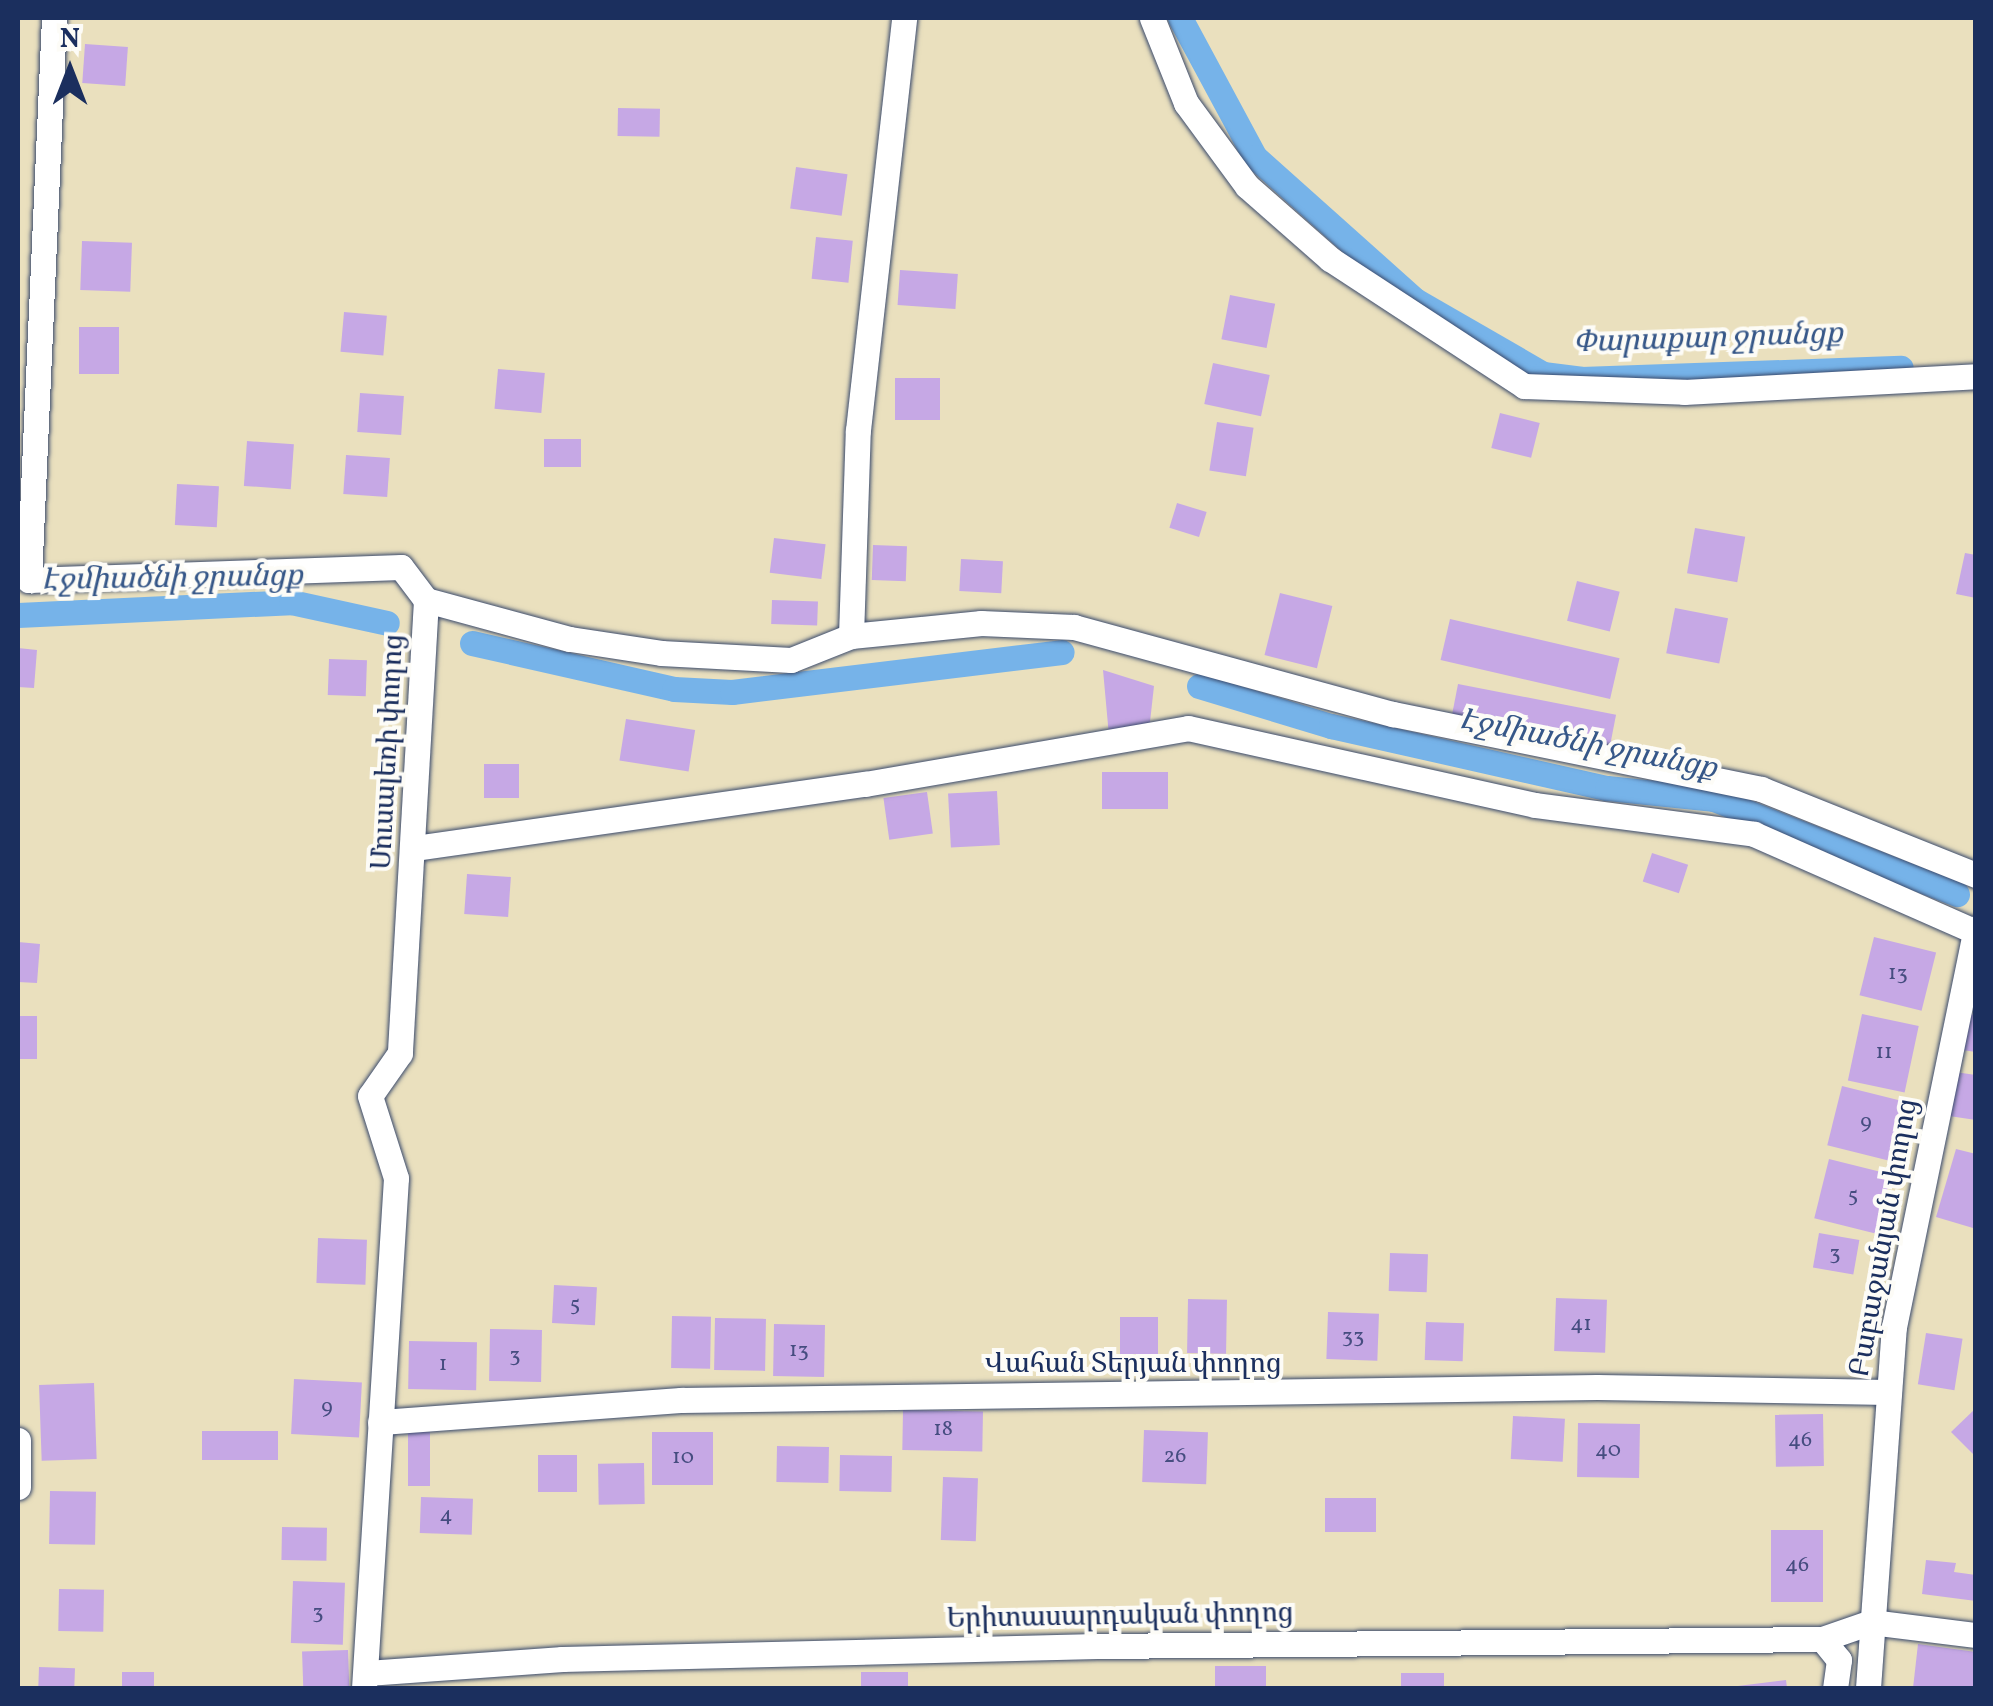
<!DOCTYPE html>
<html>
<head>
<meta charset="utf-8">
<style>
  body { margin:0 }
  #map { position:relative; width:1993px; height:1706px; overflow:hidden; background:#eae0be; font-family:Vollkorn,"Noto Serif Armenian",serif }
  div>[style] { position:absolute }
  .canal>* { height:25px; margin:-12.5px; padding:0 12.5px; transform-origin:12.5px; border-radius:12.5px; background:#76b3e9 }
  .building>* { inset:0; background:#c6a8e5; transform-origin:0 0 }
  .roads { filter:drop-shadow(0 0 2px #3a4a6c) drop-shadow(0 0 2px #3a4a6c) }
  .minor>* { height:25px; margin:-12.5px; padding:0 12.5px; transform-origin:12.5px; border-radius:12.5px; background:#fff }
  span { translate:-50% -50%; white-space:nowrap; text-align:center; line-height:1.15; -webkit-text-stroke:8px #fdfcf7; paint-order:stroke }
  .number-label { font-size:22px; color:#464d80 }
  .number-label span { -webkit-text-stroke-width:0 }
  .street-label { font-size:28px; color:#1b2f5e }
  .water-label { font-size:30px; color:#365788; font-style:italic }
  .frame { position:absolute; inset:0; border:20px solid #1b2f5e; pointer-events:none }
  .north { position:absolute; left:20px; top:20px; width:100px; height:100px; -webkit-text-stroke:8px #fdfcf7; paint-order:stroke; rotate:0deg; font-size:28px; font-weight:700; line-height:40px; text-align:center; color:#1b2f5e }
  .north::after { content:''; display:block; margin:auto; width:35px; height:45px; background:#1b2f5e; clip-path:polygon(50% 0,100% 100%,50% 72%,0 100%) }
</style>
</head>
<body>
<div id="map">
  <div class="canal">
    <div style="left:1180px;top:18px;width:158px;rotate:61.7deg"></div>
    <div style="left:1255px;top:157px;width:215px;rotate:41.8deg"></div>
    <div style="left:1415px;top:300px;width:148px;rotate:30deg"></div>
    <div style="left:1543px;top:374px;width:38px;rotate:7deg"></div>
    <div style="left:1581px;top:379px;width:320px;rotate:-2deg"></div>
    <div style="left:18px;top:615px;width:273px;rotate:-2.7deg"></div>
    <div style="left:291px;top:602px;width:98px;rotate:12.3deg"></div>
    <div style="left:472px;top:643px;width:207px;rotate:12.8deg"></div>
    <div style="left:674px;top:689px;width:58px;rotate:3deg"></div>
    <div style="left:732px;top:692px;width:332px;rotate:-6.9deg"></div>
    <div style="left:1199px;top:686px;width:138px;rotate:16.9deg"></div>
    <div style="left:1331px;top:726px;width:283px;rotate:12.7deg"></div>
    <div style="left:1607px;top:788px;width:108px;rotate:5.9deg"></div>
    <div style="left:1714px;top:799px;width:261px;rotate:21.4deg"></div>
  </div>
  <div class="building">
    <div style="left:85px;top:44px;width:43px;height:39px;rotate:4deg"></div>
    <div style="left:618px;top:108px;width:42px;height:28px;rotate:1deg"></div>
    <div style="left:796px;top:167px;width:52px;height:42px;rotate:8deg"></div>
    <div style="left:816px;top:237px;width:37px;height:42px;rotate:6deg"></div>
    <div style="left:82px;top:241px;width:50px;height:49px;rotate:2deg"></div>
    <div style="left:900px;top:270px;width:58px;height:35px;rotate:4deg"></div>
    <div style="left:1230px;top:295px;width:46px;height:45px;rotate:11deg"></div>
    <div style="left:344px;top:312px;width:43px;height:40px;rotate:5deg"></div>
    <div style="left:119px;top:327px;width:47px;height:40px;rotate:90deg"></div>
    <div style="left:1213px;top:363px;width:58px;height:42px;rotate:12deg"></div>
    <div style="left:498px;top:369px;width:47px;height:40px;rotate:5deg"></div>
    <div style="left:895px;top:378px;width:45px;height:42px"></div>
    <div style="left:360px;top:393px;width:44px;height:39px;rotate:4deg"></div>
    <div style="left:1500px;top:413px;width:41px;height:36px;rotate:14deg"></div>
    <div style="left:1217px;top:422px;width:37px;height:49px;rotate:9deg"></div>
    <div style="left:544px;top:439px;width:37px;height:28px"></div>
    <div style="left:247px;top:441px;width:47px;height:45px;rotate:4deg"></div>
    <div style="left:346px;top:455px;width:44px;height:39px;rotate:4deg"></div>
    <div style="left:177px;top:484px;width:42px;height:41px;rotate:3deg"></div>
    <div style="left:1177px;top:503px;width:31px;height:26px;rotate:17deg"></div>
    <div style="left:1695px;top:528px;width:51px;height:46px;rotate:10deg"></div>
    <div style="left:774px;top:538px;width:52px;height:35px;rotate:7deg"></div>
    <div style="left:873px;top:545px;width:34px;height:35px;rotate:2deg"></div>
    <div style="clip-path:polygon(1965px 553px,1976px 555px,1976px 598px,1956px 594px)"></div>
    <div style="left:961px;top:559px;width:42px;height:32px;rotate:3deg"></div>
    <div style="left:1577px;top:581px;width:44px;height:41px;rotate:14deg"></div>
    <div style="left:1280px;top:593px;width:54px;height:64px;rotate:14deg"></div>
    <div style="left:772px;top:600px;width:46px;height:24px;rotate:2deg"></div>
    <div style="left:1675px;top:608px;width:54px;height:46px;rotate:11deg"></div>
    <div style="left:1450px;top:619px;width:174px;height:42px;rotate:13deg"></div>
    <div style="clip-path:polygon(18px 648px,37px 650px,34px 688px,18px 687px)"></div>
    <div style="left:329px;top:659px;width:38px;height:36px;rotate:2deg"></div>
    <div style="clip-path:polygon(1103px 670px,1154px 686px,1149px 731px,1109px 736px)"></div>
    <div style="left:1458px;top:684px;width:161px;height:31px;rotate:11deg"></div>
    <div style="left:626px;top:719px;width:70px;height:42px;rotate:9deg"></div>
    <div style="left:519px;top:764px;width:34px;height:35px;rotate:90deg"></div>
    <div style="left:1168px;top:772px;width:37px;height:66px;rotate:90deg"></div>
    <div style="left:997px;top:791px;width:54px;height:49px;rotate:87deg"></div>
    <div style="left:927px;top:792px;width:42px;height:44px;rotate:82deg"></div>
    <div style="left:1652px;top:853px;width:38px;height:30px;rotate:18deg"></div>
    <div style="left:467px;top:874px;width:44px;height:40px;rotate:4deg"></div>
    <div style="left:1874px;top:937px;width:64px;height:60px;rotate:14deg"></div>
    <div style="clip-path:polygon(18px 942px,40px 944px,37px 983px,18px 982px)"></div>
    <div style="left:1862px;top:1014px;width:58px;height:68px;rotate:12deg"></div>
    <div style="clip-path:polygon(1967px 1014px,1976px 1015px,1976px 1052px,1962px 1050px)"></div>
    <div style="left:18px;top:1016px;width:19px;height:43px"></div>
    <div style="clip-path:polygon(1955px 1072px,1976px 1075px,1976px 1120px,1949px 1116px)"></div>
    <div style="left:1842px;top:1086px;width:64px;height:61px;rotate:14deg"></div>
    <div style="clip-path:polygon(1956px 1149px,1976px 1154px,1973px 1228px,1936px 1217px)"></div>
    <div style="left:1829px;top:1159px;width:64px;height:61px;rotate:14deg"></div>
    <div style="left:1819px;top:1233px;width:41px;height:35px;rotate:10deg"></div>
    <div style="left:318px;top:1238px;width:49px;height:45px;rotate:2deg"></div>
    <div style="left:1390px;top:1253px;width:38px;height:38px;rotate:2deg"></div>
    <div style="left:554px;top:1285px;width:43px;height:38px;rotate:3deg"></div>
    <div style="left:1556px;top:1298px;width:51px;height:53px;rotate:2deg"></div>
    <div style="left:1188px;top:1299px;width:39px;height:54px;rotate:1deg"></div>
    <div style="left:1328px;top:1312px;width:51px;height:47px;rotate:2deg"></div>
    <div style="left:672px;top:1316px;width:39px;height:52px;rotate:1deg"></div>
    <div style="left:1120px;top:1317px;width:38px;height:37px"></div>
    <div style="left:715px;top:1318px;width:51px;height:52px;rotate:1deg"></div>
    <div style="left:1426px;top:1322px;width:38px;height:38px;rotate:2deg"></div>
    <div style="left:774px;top:1324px;width:51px;height:52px;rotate:1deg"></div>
    <div style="left:490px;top:1329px;width:52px;height:52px;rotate:1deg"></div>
    <div style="left:1926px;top:1333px;width:37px;height:52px;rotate:9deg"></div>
    <div style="left:409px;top:1341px;width:68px;height:48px;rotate:1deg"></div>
    <div style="left:294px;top:1379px;width:68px;height:55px;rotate:3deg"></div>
    <div style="left:94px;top:1383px;width:76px;height:55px;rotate:88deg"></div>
    <div style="clip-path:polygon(1976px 1408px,1976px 1457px,1951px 1432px)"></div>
    <div style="left:903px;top:1410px;width:80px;height:40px;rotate:1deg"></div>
    <div style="left:1823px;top:1414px;width:52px;height:48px;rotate:89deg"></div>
    <div style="left:1513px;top:1416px;width:52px;height:43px;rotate:3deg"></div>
    <div style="left:1578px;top:1423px;width:62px;height:54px;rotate:1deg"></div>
    <div style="left:1144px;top:1430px;width:64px;height:52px;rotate:2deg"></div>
    <div style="left:278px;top:1431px;width:29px;height:76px;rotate:90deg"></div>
    <div style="left:408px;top:1432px;width:22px;height:54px"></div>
    <div style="left:652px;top:1432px;width:61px;height:53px"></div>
    <div style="left:777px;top:1446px;width:52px;height:36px;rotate:1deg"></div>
    <div style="left:538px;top:1455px;width:39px;height:37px"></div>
    <div style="left:840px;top:1455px;width:52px;height:36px;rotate:1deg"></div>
    <div style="left:644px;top:1463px;width:41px;height:46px;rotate:89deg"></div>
    <div style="left:943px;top:1477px;width:35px;height:63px;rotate:2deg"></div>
    <div style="left:50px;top:1491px;width:46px;height:53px;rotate:1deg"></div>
    <div style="left:421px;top:1497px;width:52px;height:36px;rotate:2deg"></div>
    <div style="left:1325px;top:1498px;width:51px;height:34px"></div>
    <div style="left:282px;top:1527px;width:45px;height:33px;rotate:1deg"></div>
    <div style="left:1771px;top:1530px;width:52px;height:72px"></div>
    <div style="clip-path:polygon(1926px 1560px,1956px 1563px,1954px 1572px,1976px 1575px,1976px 1601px,1922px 1594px)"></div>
    <div style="left:293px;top:1581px;width:52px;height:62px;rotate:2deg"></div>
    <div style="left:59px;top:1589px;width:45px;height:42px;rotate:1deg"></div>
    <div style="clip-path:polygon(1918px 1644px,1976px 1652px,1976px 1688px,1913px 1688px)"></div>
    <div style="left:348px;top:1650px;width:38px;height:46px;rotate:88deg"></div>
    <div style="left:1215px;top:1666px;width:51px;height:22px"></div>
    <div style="left:39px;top:1667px;width:36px;height:21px;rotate:2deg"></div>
    <div style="left:154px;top:1672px;width:16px;height:32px;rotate:90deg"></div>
    <div style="left:908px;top:1672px;width:16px;height:47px;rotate:90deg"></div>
    <div style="left:1444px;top:1673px;width:15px;height:43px;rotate:90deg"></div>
    <div style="left:1786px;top:1680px;width:8px;height:71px;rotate:83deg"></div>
  </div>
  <div class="roads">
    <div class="minor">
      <div style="left:54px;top:18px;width:563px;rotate:92.55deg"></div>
      <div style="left:29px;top:580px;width:372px;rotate:-2deg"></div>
      <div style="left:401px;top:567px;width:41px;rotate:52.9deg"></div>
      <div style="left:426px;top:600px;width:454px;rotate:93.3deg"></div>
      <div style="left:400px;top:1053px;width:52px;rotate:124.9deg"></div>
      <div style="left:370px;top:1096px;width:86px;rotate:72.4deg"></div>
      <div style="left:396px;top:1178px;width:511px;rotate:93.59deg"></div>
      <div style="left:1152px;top:18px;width:92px;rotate:68.2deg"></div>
      <div style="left:1186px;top:103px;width:103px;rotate:53.7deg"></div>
      <div style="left:1247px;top:186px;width:111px;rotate:41.3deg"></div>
      <div style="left:1330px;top:259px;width:232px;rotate:33.2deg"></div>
      <div style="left:1524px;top:386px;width:160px;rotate:2.1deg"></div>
      <div style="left:1684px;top:392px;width:292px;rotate:-3.1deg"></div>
      <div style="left:426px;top:600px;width:149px;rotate:15.2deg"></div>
      <div style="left:570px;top:639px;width:92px;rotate:8.7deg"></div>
      <div style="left:661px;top:653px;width:130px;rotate:3.1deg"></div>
      <div style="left:791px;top:660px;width:65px;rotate:-21.8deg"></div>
      <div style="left:851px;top:636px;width:131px;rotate:-5.7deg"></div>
      <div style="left:981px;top:623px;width:93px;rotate:2.5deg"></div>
      <div style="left:1074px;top:627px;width:331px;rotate:15.3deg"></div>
      <div style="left:1393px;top:714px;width:376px;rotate:11.5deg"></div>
      <div style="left:1761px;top:789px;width:232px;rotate:21.8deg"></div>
      <div style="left:851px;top:636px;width:206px;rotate:-88.1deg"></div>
      <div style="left:858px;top:430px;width:415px;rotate:-83.6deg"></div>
      <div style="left:414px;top:848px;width:456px;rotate:-8.1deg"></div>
      <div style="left:865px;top:784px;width:328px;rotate:-9.8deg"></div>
      <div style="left:1188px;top:728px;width:355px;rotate:12.5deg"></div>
      <div style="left:1535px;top:805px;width:221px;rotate:7.5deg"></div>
      <div style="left:1754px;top:834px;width:243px;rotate:23.8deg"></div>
      <div style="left:380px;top:1422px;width:302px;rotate:-4.2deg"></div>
      <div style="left:681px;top:1400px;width:916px;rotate:-0.81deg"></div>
      <div style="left:1597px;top:1387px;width:291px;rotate:1deg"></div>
      <div style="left:18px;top:1440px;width:47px;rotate:90deg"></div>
      <div style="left:1822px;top:1639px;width:27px;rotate:51deg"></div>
      <div style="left:1839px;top:1660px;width:28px;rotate:98deg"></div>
      <div style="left:367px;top:1673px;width:196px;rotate:-4.1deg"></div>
      <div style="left:562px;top:1659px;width:535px;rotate:-1.39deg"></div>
      <div style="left:1097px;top:1646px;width:725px;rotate:-0.55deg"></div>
      <div style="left:1822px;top:1639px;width:52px;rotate:-19.1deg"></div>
      <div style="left:1871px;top:1622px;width:106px;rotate:7.1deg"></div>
      <div style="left:1868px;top:1688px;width:362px;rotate:-85.9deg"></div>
      <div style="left:1894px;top:1327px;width:407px;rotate:-78.4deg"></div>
    </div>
  </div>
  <div class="number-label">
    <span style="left:1898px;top:974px">13</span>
    <span style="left:1884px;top:1053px">11</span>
    <span style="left:1866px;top:1123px">9</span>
    <span style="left:1853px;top:1196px">5</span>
    <span style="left:1835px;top:1254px">3</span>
    <span style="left:575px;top:1305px">5</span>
    <span style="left:1581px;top:1325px">41</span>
    <span style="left:1353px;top:1337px">33</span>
    <span style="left:799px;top:1351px">13</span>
    <span style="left:515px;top:1356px">3</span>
    <span style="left:443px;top:1365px">1</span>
    <span style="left:327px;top:1408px">9</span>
    <span style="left:943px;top:1430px">18</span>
    <span style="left:1800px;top:1441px">46</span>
    <span style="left:1608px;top:1451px">40</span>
    <span style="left:1175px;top:1457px">26</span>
    <span style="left:683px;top:1458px">10</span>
    <span style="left:446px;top:1516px">4</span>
    <span style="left:1797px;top:1566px">46</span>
    <span style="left:318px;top:1613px">3</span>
  </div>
  <div class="street-label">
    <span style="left:389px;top:752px;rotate:-87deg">Մուսալեռի փողոց</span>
    <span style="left:1885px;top:1238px;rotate:-80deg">Բաբաջանյան փողոց</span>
    <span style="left:1133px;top:1365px">Վահան Տերյան փողոց</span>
    <span style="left:1120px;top:1617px;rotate:-1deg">Երիտասարդական փողոց</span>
  </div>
  <div class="water-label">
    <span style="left:1708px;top:339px;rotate:-2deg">Փարաքար ջրանցք</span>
    <span style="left:172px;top:579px;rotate:-1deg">Էջմիածնի ջրանցք</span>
    <span style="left:1588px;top:745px;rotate:11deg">Էջմիածնի ջրանցք</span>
  </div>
  <div class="frame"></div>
  <div class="north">N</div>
</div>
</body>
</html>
